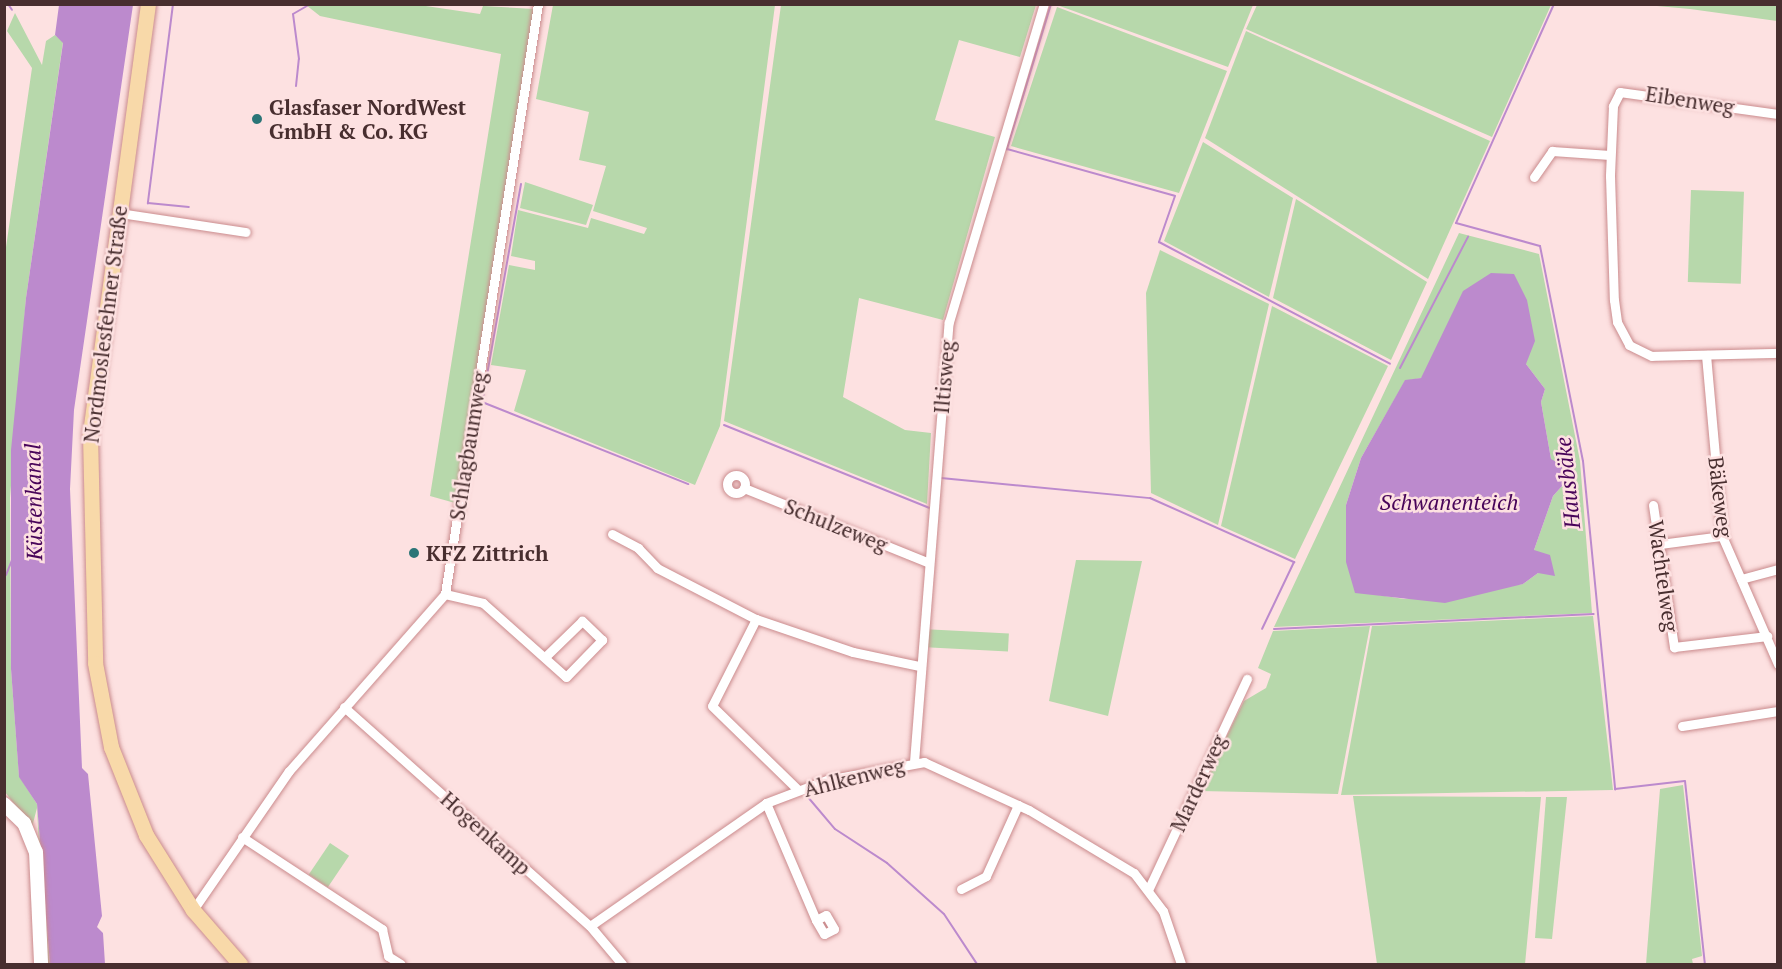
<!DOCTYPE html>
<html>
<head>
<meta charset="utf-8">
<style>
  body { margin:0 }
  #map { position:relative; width:1782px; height:969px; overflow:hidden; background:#fde1e1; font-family:"PT Serif",serif }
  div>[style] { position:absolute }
  .green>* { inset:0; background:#b7d8ab; transform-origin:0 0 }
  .water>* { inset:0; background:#bc8acd }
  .stream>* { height:2px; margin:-1px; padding:0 1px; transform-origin:1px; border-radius:1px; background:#bc8acd }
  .roads { filter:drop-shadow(0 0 2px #ca8b8d) drop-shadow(0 0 2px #ca8b8d) }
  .street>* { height:9px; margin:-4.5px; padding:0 4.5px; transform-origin:4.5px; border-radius:4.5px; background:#fff }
  .street>.ring { margin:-4.5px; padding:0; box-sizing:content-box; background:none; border:9px solid #fff; border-radius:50% }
  .secondary>* { height:14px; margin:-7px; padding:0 7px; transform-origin:7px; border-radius:7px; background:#fff }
  .primary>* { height:15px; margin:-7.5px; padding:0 7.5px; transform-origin:7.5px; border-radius:7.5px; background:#f8d9a9 }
  .dots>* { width:16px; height:16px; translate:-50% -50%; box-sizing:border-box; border:3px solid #fde1e1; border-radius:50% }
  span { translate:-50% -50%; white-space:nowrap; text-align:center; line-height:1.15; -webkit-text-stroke:5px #fde1e1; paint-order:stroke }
  .street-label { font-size:21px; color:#482e2f }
  .poi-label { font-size:21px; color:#482e2f; font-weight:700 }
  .left { translate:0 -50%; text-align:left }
  .water-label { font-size:22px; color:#480459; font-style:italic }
  .frame { position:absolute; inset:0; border:6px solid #482e2f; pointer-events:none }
</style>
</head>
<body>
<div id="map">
  <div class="green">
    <div style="clip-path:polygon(306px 5px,419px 5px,480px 14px,483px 6px,534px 9px,455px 503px,430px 496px,501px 54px,320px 16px)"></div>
    <div style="clip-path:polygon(553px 5px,775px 5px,720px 426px,695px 485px,514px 411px,526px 370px,491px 365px,509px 265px,535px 270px,535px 261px,511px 256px,518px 210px,588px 228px,591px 218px,644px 234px,647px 228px,593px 211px,606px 166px,579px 160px,589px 112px,536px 99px)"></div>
    <div style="clip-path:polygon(781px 5px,1036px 5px,1020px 57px,959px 40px,935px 120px,995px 137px,943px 320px,859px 298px,843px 397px,905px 430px,931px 433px,927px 504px,724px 421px)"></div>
    <div style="clip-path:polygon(1057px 5px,1253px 4px,1253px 5px,1228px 67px)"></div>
    <div style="clip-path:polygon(1257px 5px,1257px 4px,1551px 5px,1492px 137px,1246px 29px)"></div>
    <div style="clip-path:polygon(1646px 5px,1777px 5px,1777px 21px,1690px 9px)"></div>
    <div style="clip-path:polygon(1057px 7px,1227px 71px,1179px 193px,1011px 146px)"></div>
    <div style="clip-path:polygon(15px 13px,42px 65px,46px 41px,55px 35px,63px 42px,26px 298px,10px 498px,11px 669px,19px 776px,37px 804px,50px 964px,45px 964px,37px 808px,32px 827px,5px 792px,4px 261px,32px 68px,7px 31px)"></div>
    <div style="clip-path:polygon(1246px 31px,1490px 141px,1428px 279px,1205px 138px)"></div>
    <div style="clip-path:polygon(1203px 142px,1293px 198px,1269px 297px,1164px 241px)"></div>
    <div style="clip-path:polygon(525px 182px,593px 205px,586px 225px,520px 208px)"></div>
    <div style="left:1691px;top:190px;width:53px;height:92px;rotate:2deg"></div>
    <div style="clip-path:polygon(1296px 199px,1427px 282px,1391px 360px,1273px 298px)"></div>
    <div style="clip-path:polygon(evenodd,1459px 233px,1539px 254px,1580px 461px,1592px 613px,1274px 627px,1459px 233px,1527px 300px,1526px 364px,1545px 389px,1541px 402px,1551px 459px,1562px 486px,1553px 496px,1534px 550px,1538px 573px,1523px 584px,1404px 599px,1366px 593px,1346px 505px,1361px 458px,1405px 381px,1421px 378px,1527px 300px)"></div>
    <div style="clip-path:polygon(1160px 250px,1269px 304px,1218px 525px,1151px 493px,1146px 293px)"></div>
    <div style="clip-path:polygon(1272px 306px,1388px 366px,1295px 559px,1221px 526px)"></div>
    <div style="clip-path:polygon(1076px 560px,1142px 561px,1108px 716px,1049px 701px)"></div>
    <div style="clip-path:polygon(1593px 616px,1613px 790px,1341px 795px,1372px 626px)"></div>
    <div style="clip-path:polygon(1370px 626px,1338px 794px,1200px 791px,1244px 701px,1266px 688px,1271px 674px,1258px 668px,1273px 631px)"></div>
    <div style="left:922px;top:629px;width:87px;height:18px;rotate:3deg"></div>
    <div style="clip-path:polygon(1683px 785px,1702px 956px,1692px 959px,1693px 964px,1646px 964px,1660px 789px)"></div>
    <div style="clip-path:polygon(1353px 796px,1541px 797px,1525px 964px,1377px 964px)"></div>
    <div style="clip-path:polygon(1546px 797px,1567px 797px,1552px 939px,1535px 938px)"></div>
    <div style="left:330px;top:843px;width:23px;height:38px;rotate:34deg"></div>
  </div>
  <div class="water">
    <div style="clip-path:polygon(59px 5px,133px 5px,74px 410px,70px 489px,82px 768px,88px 774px,102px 916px,97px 927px,103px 933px,105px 964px,50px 964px,37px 804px,19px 777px,11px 669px,11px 450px,26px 298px,63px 43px,55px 35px)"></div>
    <div style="clip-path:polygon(1491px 273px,1514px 274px,1527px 300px,1535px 341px,1526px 364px,1545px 389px,1541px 402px,1551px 459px,1562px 465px,1562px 486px,1553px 496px,1534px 550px,1550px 555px,1555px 576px,1538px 573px,1523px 584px,1445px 603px,1355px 593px,1346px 562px,1346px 505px,1361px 458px,1405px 380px,1421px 378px,1463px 291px)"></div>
  </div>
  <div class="stream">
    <div style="left:8px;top:4px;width:7px;rotate:56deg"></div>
    <div style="left:173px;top:4px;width:201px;rotate:97.2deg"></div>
    <div style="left:148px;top:203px;width:41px;rotate:5.6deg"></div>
    <div style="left:1051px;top:4px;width:152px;rotate:106.9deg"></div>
    <div style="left:1007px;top:149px;width:174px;rotate:15.6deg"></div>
    <div style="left:1175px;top:196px;width:49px;rotate:109.2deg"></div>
    <div style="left:1159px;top:242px;width:261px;rotate:27.8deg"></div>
    <div style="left:1554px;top:4px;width:240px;rotate:114.1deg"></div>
    <div style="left:1456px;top:223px;width:87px;rotate:15.3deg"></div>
    <div style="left:1540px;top:246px;width:219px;rotate:78.7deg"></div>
    <div style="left:1583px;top:461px;width:330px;rotate:84.4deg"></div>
    <div style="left:1615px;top:789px;width:70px;rotate:-6.5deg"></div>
    <div style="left:1685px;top:781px;width:184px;rotate:83.8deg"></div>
    <div style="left:296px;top:86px;width:27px;rotate:-84deg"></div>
    <div style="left:299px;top:59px;width:45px;rotate:-97.6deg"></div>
    <div style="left:293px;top:14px;width:20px;rotate:-30deg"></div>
    <div style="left:521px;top:184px;width:221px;rotate:100.1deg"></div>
    <div style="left:482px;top:402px;width:222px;rotate:21.7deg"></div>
    <div style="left:1400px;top:368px;width:148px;rotate:-62.6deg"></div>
    <div style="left:724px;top:425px;width:221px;rotate:22deg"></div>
    <div style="left:941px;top:478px;width:210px;rotate:5.5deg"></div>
    <div style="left:1150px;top:498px;width:158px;rotate:24deg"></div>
    <div style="left:1294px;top:562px;width:74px;rotate:115.5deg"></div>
    <div style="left:6px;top:575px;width:16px;rotate:-68deg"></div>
    <div style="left:1274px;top:629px;width:320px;rotate:-2.7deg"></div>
    <div style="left:807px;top:796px;width:43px;rotate:49.7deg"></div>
    <div style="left:835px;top:829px;width:62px;rotate:33.2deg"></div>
    <div style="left:887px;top:863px;width:76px;rotate:41.8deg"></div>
    <div style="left:944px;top:914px;width:60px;rotate:56.6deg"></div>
  </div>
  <div class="roads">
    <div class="street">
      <div style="left:1778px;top:114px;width:160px;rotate:-172.1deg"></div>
      <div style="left:1620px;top:92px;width:16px;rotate:117deg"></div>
      <div style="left:1613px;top:106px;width:70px;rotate:92.5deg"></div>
      <div style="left:1610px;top:176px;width:124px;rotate:88.2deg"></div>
      <div style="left:1614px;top:300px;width:22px;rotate:82deg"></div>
      <div style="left:1617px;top:322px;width:26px;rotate:62deg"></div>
      <div style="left:1629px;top:345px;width:25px;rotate:26deg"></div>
      <div style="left:1652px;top:356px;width:126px;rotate:-1.4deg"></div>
      <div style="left:1534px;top:177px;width:32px;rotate:-55deg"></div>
      <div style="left:1552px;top:151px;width:58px;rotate:3.9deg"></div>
      <div style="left:120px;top:213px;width:127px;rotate:8.6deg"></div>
      <div style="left:1706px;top:355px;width:182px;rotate:84.9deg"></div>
      <div style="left:1722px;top:536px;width:140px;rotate:66.4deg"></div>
      <div class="ring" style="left:727px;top:475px;width:9px;height:9px"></div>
      <div style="left:744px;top:488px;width:197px;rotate:22deg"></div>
      <div style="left:1653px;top:505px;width:144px;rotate:81.6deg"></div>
      <div style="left:1674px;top:647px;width:94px;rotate:-6.7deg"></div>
      <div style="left:612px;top:534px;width:30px;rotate:28deg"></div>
      <div style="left:638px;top:548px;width:28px;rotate:46deg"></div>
      <div style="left:657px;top:568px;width:111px;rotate:27.3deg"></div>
      <div style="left:756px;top:619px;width:102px;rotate:18.8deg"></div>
      <div style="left:853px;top:652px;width:67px;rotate:12deg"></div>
      <div style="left:1660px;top:544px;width:63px;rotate:-7.4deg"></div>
      <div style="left:1741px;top:579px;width:38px;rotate:-15deg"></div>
      <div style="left:445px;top:594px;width:39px;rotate:13deg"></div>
      <div style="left:483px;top:603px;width:111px;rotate:41.7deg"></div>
      <div style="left:566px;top:677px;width:52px;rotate:-45.8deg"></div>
      <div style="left:602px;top:640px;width:28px;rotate:-136deg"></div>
      <div style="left:582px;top:621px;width:52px;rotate:135.8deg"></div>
      <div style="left:756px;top:619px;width:97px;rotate:116.8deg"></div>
      <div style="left:712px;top:706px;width:120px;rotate:44.3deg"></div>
      <div style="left:344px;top:707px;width:329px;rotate:41.7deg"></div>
      <div style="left:590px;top:926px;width:50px;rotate:49.9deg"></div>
      <div style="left:1682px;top:726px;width:97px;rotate:-8.9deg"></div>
      <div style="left:914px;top:762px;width:441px;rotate:-85.5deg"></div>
      <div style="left:949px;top:322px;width:332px;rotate:-73.4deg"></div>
      <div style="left:766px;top:803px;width:127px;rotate:66.9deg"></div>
      <div style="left:816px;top:920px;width:11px;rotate:-27deg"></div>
      <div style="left:826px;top:915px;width:16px;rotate:60deg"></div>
      <div style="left:834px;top:929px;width:11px;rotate:153deg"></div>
      <div style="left:824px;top:934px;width:16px;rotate:-120deg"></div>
      <div style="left:242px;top:837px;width:168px;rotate:33.3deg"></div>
      <div style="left:382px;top:929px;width:28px;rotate:77deg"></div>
      <div style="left:388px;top:956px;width:15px;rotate:32deg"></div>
      <div style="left:1149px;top:888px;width:231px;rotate:-64.9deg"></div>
      <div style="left:961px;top:889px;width:28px;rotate:-27deg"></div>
      <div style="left:986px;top:876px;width:78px;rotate:-65.7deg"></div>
      <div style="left:193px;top:910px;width:169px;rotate:-55.4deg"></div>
      <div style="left:289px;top:771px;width:236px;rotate:-48.6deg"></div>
      <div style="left:445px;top:594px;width:597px;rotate:-81.04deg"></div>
      <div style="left:590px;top:926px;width:215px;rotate:-34.9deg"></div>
      <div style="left:766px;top:803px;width:65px;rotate:-20.7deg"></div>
      <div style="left:827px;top:780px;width:99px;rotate:-10.5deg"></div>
      <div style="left:924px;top:762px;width:115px;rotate:24.6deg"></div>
      <div style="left:1029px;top:810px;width:122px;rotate:31deg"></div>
      <div style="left:1134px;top:873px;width:48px;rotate:52.7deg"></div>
      <div style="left:1163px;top:911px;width:56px;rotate:71.2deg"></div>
    </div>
    <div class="secondary">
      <div style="left:4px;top:804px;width:28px;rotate:44deg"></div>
      <div style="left:24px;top:823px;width:31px;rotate:68deg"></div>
      <div style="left:36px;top:852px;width:112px;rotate:87.4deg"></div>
    </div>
    <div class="primary">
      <div style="left:148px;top:4px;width:434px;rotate:97.7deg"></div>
      <div style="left:90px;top:434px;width:229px;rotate:88.7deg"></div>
      <div style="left:95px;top:663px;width:86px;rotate:79.2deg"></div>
      <div style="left:111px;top:747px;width:95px;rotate:68.3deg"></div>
      <div style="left:146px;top:835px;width:89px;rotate:57.9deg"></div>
      <div style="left:193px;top:910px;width:72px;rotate:49deg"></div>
    </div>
  </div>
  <div class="dots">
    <div style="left:257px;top:119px;background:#2b7577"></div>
    <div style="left:414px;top:553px;background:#2b7577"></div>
  </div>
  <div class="street-label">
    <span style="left:1690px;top:100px;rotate:9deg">Eibenweg</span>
    <span style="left:105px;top:324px;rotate:-83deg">Nordmoslesfehner Straße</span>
    <span style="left:944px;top:377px;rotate:-85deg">Iltisweg</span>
    <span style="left:468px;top:446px;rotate:-81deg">Schlagbaumweg</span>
    <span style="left:1721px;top:497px;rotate:83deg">Bäkeweg</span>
    <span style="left:836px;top:525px;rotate:22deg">Schulzeweg</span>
    <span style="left:1664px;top:576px;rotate:82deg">Wachtelweg</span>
    <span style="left:854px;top:777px;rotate:-14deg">Ahlkenweg</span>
    <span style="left:1198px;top:783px;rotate:-65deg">Marderweg</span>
    <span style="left:486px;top:833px;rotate:42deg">Hogenkamp</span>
  </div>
  <div class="poi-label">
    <span class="left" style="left:269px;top:119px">Glasfaser NordWest<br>GmbH &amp; Co. KG</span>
    <span class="left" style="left:426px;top:553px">KFZ Zittrich</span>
  </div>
  <div class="water-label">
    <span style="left:1567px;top:483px;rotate:-96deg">Hausbäke</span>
    <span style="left:33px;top:502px;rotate:-91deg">Küstenkanal</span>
    <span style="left:1449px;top:502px">Schwanenteich</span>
  </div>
  <div class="frame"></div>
</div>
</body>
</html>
